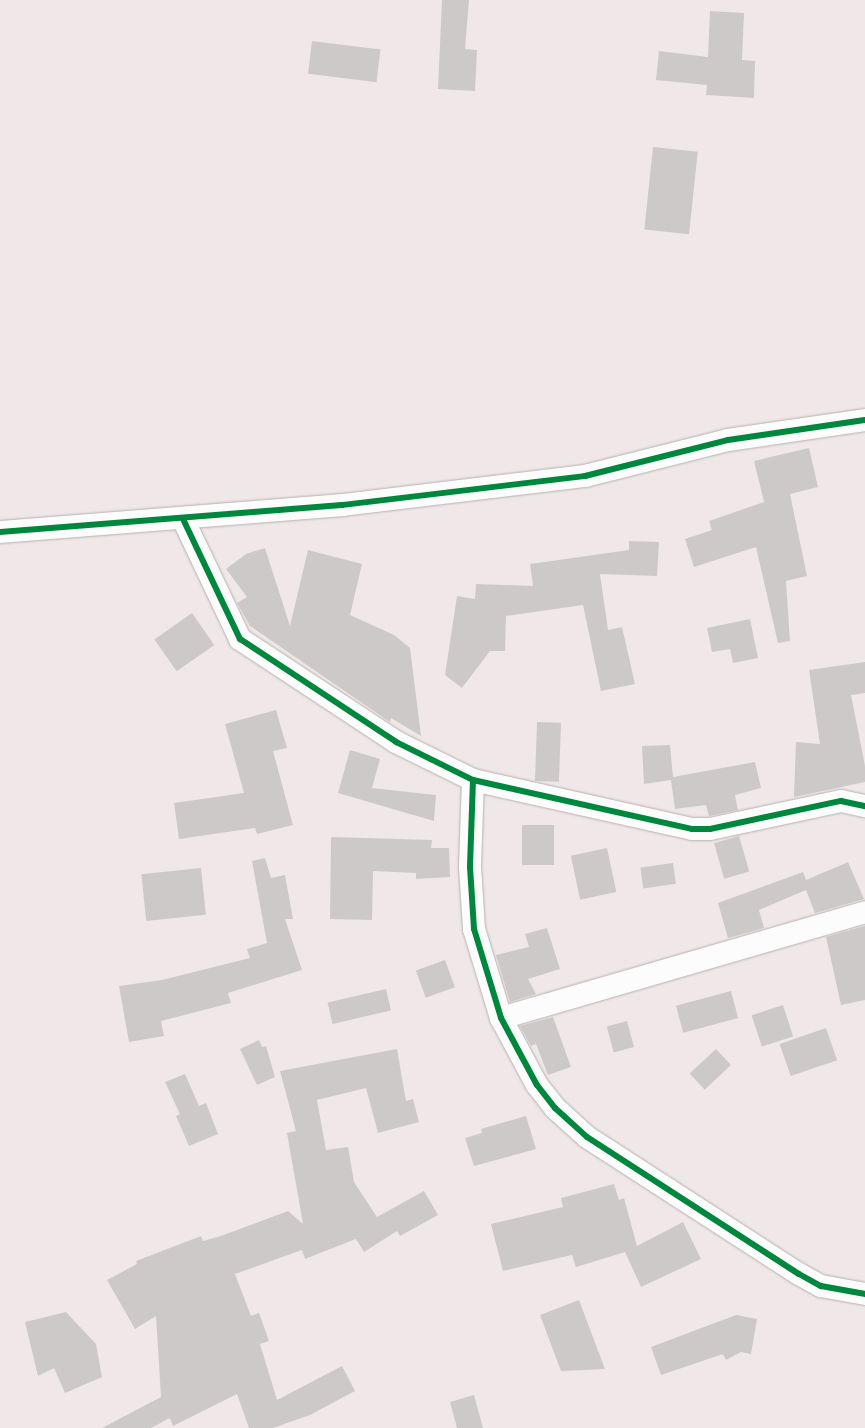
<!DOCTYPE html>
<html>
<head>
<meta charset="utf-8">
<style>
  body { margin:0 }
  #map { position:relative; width:865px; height:1428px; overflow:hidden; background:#f0e8e8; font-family:Lato,sans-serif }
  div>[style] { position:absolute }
  .building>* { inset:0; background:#cec9c9; transform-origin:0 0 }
  .roads { filter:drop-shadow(0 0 1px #b6b0af) drop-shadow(0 0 1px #b6b0af) }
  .street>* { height:22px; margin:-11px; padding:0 11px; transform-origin:11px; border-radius:11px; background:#fdfcfc }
  .cycleway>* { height:6px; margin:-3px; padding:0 3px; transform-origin:3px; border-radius:3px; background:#00873e }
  span { translate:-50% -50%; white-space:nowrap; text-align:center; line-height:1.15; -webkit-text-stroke:4px #f3e5e4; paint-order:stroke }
</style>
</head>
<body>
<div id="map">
  <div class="building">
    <div style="clip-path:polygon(442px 0,469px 0,465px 49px,477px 50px,475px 91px,438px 89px)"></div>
    <div style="clip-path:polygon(710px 11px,744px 13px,742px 60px,755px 61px,754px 98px,706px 95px,707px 85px,656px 80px,659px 51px,708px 57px)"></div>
    <div style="left:312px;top:41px;width:69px;height:33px;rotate:7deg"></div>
    <div style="left:653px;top:147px;width:45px;height:83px;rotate:6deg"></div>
    <div style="clip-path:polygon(809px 448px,818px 487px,790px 494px,807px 576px,786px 581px,790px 641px,778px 643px,756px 547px,694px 567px,685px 539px,712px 530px,709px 521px,764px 502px,754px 461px)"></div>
    <div style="clip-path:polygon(629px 541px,659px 542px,657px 576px,600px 574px,608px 630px,622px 627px,635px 684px,601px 691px,583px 605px,506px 616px,505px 651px,490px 651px,462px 688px,445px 675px,457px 596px,475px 599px,476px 584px,533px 586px,530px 564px,629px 550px)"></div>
    <div style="clip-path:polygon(265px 548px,290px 626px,308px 550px,362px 564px,350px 615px,394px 635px,410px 648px,421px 736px,391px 718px,390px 722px,387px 720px,250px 626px,237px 603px,247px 597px,226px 569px,246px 554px)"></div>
    <div style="left:192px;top:613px;width:39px;height:46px;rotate:55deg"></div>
    <div style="clip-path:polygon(750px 619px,758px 658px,733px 663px,730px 649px,712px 652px,707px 628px)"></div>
    <div style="clip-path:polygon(865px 662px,865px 693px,851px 695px,865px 766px,865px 782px,794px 797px,796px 742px,820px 744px,809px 670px)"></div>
    <div style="clip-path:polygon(276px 710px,287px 748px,273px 751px,293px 825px,257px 834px,255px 828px,179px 839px,174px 803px,244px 793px,225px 724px)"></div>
    <div style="left:537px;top:722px;width:24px;height:59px;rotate:2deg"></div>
    <div style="clip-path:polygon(670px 745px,673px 777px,755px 762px,761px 788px,735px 795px,738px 810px,709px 816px,706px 805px,675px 809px,671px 780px,644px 784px,642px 746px)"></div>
    <div style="clip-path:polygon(350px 750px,380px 759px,372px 788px,436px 795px,434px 821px,338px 793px)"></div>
    <div style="left:522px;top:825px;width:32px;height:40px"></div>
    <div style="left:739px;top:836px;width:37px;height:26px;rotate:74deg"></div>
    <div style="clip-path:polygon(331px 837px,432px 840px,431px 848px,449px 848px,450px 877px,416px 879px,416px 873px,373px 871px,372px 920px,330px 919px)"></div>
    <div style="left:607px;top:848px;width:45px;height:37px;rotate:78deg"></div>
    <div style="clip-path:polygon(265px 858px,271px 878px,285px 875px,293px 919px,285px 919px,302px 970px,228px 993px,231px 1003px,161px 1021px,164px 1036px,129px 1042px,119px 986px,162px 980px,250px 958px,247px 949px,267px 943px,252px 861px)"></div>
    <div style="clip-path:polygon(848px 862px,864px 899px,815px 913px,806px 890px,759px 910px,764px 928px,728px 938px,718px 903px,803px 872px,806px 880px)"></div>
    <div style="left:673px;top:863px;width:21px;height:33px;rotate:82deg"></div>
    <div style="left:201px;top:868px;width:47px;height:60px;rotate:84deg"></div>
    <div style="clip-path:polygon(865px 926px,865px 1000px,841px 1005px,826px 937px)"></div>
    <div style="clip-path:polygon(547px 928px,560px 969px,528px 979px,536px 994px,510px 1002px,496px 955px,529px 947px,525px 934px)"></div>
    <div style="left:445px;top:960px;width:29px;height:31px;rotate:70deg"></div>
    <div style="left:386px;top:989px;width:22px;height:60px;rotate:77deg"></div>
    <div style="left:731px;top:991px;width:28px;height:57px;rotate:75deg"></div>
    <div style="left:783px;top:1005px;width:33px;height:33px;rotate:72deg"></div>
    <div style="clip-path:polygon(553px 1017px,571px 1067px,548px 1075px,536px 1044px,531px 1046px,520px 1026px)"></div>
    <div style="left:627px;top:1021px;width:27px;height:21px;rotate:75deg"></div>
    <div style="left:826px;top:1028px;width:34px;height:49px;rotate:71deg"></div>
    <div style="clip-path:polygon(259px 1040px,262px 1047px,266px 1046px,275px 1077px,257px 1085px,240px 1049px)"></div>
    <div style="clip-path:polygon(397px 1049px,406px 1101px,413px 1099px,419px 1122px,378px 1133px,366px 1088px,317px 1100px,326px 1150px,348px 1147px,354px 1182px,377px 1217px,424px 1191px,438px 1215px,400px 1236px,397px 1231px,364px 1252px,356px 1239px,305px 1259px,302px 1250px,235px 1274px,251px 1316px,259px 1313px,269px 1341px,260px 1344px,277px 1400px,342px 1366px,355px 1391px,310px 1415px,273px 1428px,249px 1428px,237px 1394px,173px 1426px,170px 1418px,151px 1428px,102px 1428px,161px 1397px,156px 1316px,135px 1329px,107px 1280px,137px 1264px,136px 1261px,201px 1236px,203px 1241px,221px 1236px,288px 1211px,303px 1224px,287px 1133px,296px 1131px,280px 1071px)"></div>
    <div style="left:716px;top:1049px;width:22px;height:36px;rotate:47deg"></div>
    <div style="clip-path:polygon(185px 1074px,199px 1106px,206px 1103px,218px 1134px,189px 1146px,176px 1116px,180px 1114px,165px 1082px)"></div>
    <div style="clip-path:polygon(526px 1116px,536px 1149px,474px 1166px,465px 1138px,482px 1133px,481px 1129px)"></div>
    <div style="clip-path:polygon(614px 1184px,619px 1200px,624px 1198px,637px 1246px,683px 1222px,701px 1259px,641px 1287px,625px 1252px,576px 1267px,572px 1255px,503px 1271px,491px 1224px,563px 1207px,561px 1198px)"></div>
    <div style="clip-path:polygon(579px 1300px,605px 1369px,561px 1371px,540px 1315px)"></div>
    <div style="clip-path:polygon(66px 1312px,96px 1344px,102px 1377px,65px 1393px,54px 1368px,38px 1376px,25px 1322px)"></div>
    <div style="clip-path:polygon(736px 1315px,757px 1319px,751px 1354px,741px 1352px,726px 1360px,723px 1354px,661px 1375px,651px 1347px)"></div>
    <div style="clip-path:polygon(474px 1395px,483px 1428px,457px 1428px,450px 1402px)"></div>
  </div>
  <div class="roads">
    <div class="street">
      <div style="left:183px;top:519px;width:133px;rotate:64.6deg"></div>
      <div style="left:240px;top:639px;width:187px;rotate:33.4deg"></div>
      <div style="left:396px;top:742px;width:86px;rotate:26.3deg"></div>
      <div style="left:473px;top:780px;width:224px;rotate:12.6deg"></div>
      <div style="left:692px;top:829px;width:18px"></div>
      <div style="left:710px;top:829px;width:134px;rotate:-12.1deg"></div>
      <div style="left:841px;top:801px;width:25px;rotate:12deg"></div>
      <div style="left:0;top:532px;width:343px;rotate:-4.5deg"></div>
      <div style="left:342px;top:505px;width:245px;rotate:-6.8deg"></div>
      <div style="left:585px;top:476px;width:147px;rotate:-14.1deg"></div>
      <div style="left:728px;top:440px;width:138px;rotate:-8.3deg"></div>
      <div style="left:473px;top:780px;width:87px;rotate:92deg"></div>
      <div style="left:470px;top:867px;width:62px;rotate:86.3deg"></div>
      <div style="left:474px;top:929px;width:93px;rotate:73.1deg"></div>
      <div style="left:501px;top:1018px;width:76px;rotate:61.8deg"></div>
      <div style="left:537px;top:1085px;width:29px;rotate:52deg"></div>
      <div style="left:555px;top:1108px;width:43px;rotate:42.2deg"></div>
      <div style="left:587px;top:1137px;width:252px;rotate:32.9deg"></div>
      <div style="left:799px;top:1274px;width:25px;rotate:29deg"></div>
      <div style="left:821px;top:1286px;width:45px;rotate:10.3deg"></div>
      <div style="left:501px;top:1018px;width:379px;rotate:-16.2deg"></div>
    </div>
  </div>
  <div class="cycleway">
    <div style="left:183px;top:519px;width:133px;rotate:64.6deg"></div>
    <div style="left:240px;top:639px;width:187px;rotate:33.4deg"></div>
    <div style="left:396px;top:742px;width:86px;rotate:26.3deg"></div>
    <div style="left:473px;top:780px;width:224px;rotate:12.6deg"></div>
    <div style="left:692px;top:829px;width:18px"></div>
    <div style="left:710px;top:829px;width:134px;rotate:-12.1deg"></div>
    <div style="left:841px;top:801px;width:25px;rotate:12deg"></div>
    <div style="left:0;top:532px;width:343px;rotate:-4.5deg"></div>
    <div style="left:342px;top:505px;width:245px;rotate:-6.8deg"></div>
    <div style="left:585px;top:476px;width:147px;rotate:-14.1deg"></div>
    <div style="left:728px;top:440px;width:138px;rotate:-8.3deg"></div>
    <div style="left:473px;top:780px;width:87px;rotate:92deg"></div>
    <div style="left:470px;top:867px;width:62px;rotate:86.3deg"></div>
    <div style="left:474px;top:929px;width:93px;rotate:73.1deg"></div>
    <div style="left:501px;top:1018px;width:76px;rotate:61.8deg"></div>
    <div style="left:537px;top:1085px;width:29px;rotate:52deg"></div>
    <div style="left:555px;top:1108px;width:43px;rotate:42.2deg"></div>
    <div style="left:587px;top:1137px;width:252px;rotate:32.9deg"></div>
    <div style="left:799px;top:1274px;width:25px;rotate:29deg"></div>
    <div style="left:821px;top:1286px;width:45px;rotate:10.3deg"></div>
  </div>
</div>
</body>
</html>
